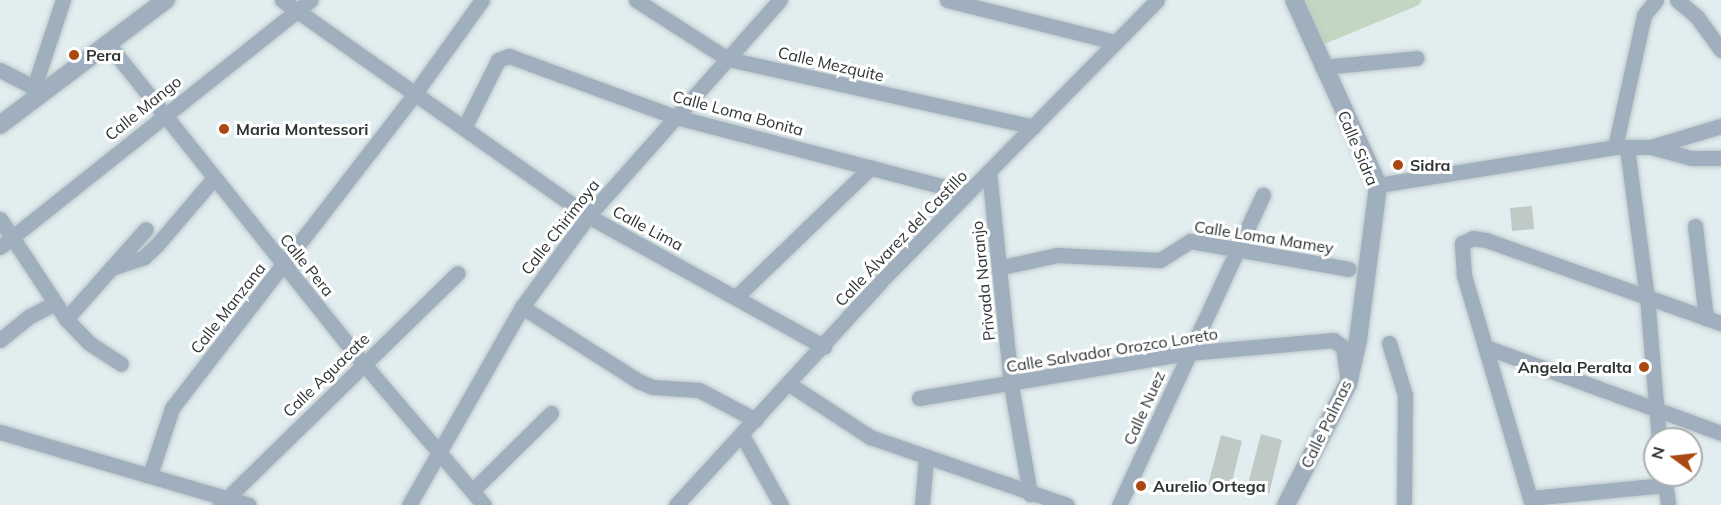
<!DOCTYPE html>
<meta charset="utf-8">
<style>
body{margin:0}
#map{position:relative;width:1721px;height:505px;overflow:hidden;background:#e1edef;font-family:Mulish,sans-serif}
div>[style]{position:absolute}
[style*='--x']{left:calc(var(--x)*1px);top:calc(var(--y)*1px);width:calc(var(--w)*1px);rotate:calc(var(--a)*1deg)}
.green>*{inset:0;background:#c1d7c1}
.building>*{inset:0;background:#bfcac7}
.roads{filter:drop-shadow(0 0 2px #bdc8ca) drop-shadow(0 0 2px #bdc8ca)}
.minor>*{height:15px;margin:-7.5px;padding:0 7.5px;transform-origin:7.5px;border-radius:7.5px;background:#a0afbe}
.tertiary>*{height:18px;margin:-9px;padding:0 9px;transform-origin:9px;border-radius:9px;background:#a0afbe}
.dots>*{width:16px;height:16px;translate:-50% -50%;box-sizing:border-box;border:3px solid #fff;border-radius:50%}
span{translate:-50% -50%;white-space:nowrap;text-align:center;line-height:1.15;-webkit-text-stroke:6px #fff;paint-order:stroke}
.poi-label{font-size:16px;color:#2f3435;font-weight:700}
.left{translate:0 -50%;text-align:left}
.right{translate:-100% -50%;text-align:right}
.street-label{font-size:16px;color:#2f3435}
.north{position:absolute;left:1643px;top:427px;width:60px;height:60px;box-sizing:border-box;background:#fff;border:2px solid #acaeae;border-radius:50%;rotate:285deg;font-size:16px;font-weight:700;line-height:24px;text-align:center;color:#2f3435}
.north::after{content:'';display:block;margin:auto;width:21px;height:27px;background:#ab4811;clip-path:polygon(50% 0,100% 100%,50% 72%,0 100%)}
</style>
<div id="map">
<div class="green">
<i style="clip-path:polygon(1302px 0,1422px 0,1419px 5px,1322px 45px)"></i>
</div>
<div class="building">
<i style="clip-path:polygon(1532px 206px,1534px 229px,1512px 231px,1510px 208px)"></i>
<i style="clip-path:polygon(1261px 434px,1282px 440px,1269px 494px,1247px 488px)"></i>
<i style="clip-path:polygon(1221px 435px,1242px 441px,1229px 494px,1207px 489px)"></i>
</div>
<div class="roads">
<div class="minor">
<i style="--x:282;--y:0;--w:375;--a:35.2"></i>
<i style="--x:588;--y:216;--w:270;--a:29"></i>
<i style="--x:636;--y:0;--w:109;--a:32.7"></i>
<i style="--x:728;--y:59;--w:313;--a:12.5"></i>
<i style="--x:947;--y:0;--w:173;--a:14"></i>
<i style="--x:1677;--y:0;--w:26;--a:40"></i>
<i style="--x:1697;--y:17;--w:41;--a:54"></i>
<i style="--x:108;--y:44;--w:408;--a:51.4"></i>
<i style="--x:363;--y:363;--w:187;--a:49.6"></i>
<i style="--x:1322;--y:67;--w:95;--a:-5.4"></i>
<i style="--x:0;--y:70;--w:38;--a:27"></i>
<i style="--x:39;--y:95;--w:9;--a:-122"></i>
<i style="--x:34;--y:87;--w:92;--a:-71.6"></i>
<i style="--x:464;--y:128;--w:76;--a:-63.4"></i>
<i style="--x:498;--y:60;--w:12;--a:-20"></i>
<i style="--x:509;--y:56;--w:178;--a:20.1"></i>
<i style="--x:676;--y:117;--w:301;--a:14.6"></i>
<i style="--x:1615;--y:147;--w:135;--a:-77.6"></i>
<i style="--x:1644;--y:15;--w:19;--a:-51"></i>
<i style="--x:1651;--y:147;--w:41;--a:15.4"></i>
<i style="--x:1691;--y:158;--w:30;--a:0"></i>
<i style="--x:1627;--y:148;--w:150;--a:82.4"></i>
<i style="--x:1647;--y:297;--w:143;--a:85.2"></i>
<i style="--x:989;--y:171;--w:215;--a:84.1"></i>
<i style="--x:1011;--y:385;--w:111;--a:80.1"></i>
<i style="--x:1378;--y:185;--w:240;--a:-9.1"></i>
<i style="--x:1615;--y:147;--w:36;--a:0"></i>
<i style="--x:1651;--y:147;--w:73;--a:-16.7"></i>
<i style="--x:0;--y:219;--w:120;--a:56.6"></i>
<i style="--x:66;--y:319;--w:33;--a:46"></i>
<i style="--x:89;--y:343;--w:38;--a:33"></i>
<i style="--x:1695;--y:226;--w:93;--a:83.2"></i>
<i style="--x:0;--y:247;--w:397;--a:-38.5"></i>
<i style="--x:1002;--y:267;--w:56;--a:-12.3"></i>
<i style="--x:1057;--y:255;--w:103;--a:2.8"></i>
<i style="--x:1160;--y:260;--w:36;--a:-32"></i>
<i style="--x:1190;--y:241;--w:161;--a:10"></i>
<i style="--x:111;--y:268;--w:35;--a:-18"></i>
<i style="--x:144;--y:257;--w:16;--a:-43"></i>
<i style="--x:156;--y:246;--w:89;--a:-49.5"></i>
<i style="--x:736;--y:297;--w:187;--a:-43.9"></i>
<i style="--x:522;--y:307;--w:138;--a:32.5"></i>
<i style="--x:638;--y:381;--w:16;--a:22"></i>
<i style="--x:653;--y:387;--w:46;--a:3.7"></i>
<i style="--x:699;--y:390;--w:64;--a:27.8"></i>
<i style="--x:66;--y:319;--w:120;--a:-48.4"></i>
<i style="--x:0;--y:340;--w:38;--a:-39"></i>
<i style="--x:30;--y:316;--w:28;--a:-27"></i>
<i style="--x:1389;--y:343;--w:54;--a:72.9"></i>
<i style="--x:1405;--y:395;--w:110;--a:90.5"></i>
<i style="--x:1486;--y:347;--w:250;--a:20.1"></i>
<i style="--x:789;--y:384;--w:97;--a:33.2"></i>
<i style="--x:870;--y:437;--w:208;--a:19"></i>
<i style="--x:919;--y:398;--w:273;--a:-9.5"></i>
<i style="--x:1188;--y:353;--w:146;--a:-5.1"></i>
<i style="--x:1333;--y:340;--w:12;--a:35"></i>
<i style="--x:1343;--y:347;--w:30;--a:82"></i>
<i style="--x:0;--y:432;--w:259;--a:16.3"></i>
<i style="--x:742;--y:435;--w:80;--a:60.9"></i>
<i style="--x:150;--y:475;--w:71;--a:-71.8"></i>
<i style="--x:172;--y:408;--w:394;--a:-52.3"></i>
<i style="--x:413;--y:96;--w:118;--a:-54.3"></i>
<i style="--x:1664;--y:475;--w:30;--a:82"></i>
<i style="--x:472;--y:491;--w:111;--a:-44.6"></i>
<i style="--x:1530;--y:498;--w:136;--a:-5.5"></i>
<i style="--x:220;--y:505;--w:332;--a:-44.3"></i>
<i style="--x:409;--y:505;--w:228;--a:-60.3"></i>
<i style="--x:522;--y:307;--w:112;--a:-54"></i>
<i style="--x:588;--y:216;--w:289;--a:-48.4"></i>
<i style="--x:676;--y:505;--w:302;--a:-47.5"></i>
<i style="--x:880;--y:282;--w:395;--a:-45.5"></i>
<i style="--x:922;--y:505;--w:48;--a:-85.2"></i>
<i style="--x:1119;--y:505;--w:342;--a:-65.1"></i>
<i style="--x:1532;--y:505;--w:240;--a:-106.5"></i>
<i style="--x:1464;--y:275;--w:32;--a:-94"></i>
<i style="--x:1462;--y:243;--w:12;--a:-24"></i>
<i style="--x:1473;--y:238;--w:13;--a:9"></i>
<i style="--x:1486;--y:240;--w:249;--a:19.5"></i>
</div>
<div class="tertiary">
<i style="--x:0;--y:125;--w:208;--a:-37"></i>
<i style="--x:1286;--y:505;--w:136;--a:-62.9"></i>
<i style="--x:1348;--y:384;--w:45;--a:-77.2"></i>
<i style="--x:1358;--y:340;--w:156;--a:-82.6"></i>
<i style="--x:1378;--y:185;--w:203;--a:-114.4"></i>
</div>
</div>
<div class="dots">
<i style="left:74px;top:55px;background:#ab4811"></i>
<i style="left:224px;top:129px;background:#ab4811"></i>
<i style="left:1398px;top:165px;background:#ab4811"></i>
<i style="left:1644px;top:367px;background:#ab4811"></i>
<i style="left:1141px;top:486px;background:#ab4811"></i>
</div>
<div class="poi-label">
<span class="left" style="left:86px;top:55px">Pera</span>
<span class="left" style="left:236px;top:129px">Maria Montessori</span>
<span class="left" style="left:1410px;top:165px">Sidra</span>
<span class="right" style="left:1632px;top:367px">Angela Peralta</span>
<span class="left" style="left:1153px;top:486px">Aurelio Ortega</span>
</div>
<div class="street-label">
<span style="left:831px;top:64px;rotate:13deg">Calle Mezquite</span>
<span style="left:143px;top:108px;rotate:-39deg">Calle Mango</span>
<span style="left:738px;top:113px;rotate:15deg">Calle Loma Bonita</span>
<span style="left:1358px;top:148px;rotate:67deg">Calle Sidra</span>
<span style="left:560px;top:227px;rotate:-52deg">Calle Chirimoya</span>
<span style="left:648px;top:228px;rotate:28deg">Calle Lima</span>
<span style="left:1264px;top:237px;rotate:9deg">Calle Loma Mamey</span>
<span style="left:901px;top:238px;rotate:-46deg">Calle Álvarez del Castillo</span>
<span style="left:307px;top:265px;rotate:51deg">Calle Pera</span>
<span style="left:983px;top:281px;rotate:-96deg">Privada Naranjo</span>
<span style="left:228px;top:308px;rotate:-52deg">Calle Manzana</span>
<span style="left:1112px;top:350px;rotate:-9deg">Calle Salvador Orozco Loreto</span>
<span style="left:326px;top:375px;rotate:-44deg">Calle Aguacate</span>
<span style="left:1144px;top:408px;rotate:-66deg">Calle Nuez</span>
<span style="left:1326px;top:424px;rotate:-64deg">Calle Palmas</span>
</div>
<div class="north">N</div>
</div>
